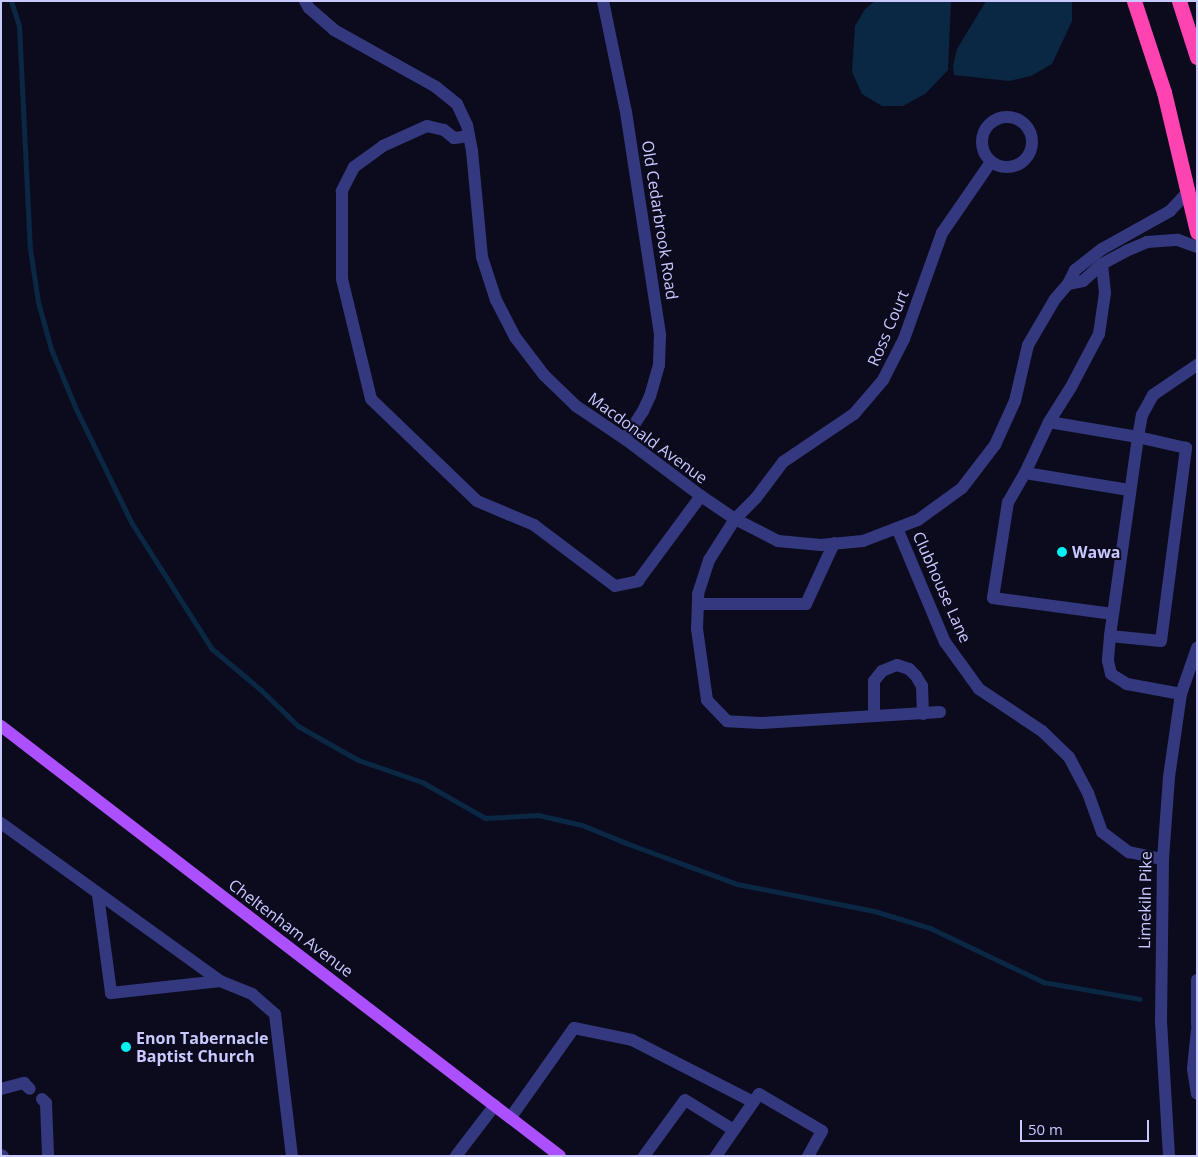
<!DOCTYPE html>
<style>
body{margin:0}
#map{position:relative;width:1198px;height:1157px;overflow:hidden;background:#0c0b1e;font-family:"Open Sans",sans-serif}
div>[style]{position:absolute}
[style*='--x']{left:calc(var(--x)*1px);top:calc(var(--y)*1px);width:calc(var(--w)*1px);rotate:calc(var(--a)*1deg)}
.water>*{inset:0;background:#0a2743}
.stream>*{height:5px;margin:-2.5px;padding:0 2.5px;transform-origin:2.5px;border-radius:2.5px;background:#0a2743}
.minor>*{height:12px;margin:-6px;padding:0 6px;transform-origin:6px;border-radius:6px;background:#34397f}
.minor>.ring{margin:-6px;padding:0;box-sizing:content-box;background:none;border:12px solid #34397f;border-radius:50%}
.major>*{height:12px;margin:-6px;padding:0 6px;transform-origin:6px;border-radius:6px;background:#ab4fff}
.highway>*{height:15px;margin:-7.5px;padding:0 7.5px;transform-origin:7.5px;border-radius:7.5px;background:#ff43b1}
.dots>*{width:14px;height:14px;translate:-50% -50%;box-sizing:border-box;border:2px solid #0c0b1e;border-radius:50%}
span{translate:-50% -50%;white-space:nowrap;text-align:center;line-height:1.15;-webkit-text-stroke:4px #0c0b1e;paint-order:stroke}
.street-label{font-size:16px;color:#c9c8ff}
.poi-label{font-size:16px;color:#c9c8ff;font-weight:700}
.left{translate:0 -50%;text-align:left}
.frame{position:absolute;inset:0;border:2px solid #c9c8ff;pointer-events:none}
.scale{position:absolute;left:1020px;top:1120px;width:129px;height:22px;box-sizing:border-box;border:2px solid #c9c8ff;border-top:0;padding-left:6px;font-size:15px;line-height:18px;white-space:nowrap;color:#c9c8ff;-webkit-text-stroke:4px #0c0b1e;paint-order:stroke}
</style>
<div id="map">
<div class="water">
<i style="clip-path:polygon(875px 1px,951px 1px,948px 70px,925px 94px,903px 106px,882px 106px,862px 94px,852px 72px,855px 26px,865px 9px)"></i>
<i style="clip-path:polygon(986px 1px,1072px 1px,1072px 21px,1052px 64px,1031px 76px,1009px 81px,954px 75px,953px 66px,957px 49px)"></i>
</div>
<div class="stream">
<i style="--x:11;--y:1;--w:26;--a:72"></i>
<i style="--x:19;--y:26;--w:223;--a:87.2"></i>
<i style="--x:30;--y:249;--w:54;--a:81.4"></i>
<i style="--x:38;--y:302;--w:49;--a:74.5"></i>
<i style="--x:51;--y:349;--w:65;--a:67.4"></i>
<i style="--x:76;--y:409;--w:126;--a:64"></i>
<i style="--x:131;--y:522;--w:151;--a:57.5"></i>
<i style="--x:212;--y:649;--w:64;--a:39.9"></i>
<i style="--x:261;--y:690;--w:52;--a:44.2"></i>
<i style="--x:298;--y:726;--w:69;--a:29.5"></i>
<i style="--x:358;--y:760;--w:68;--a:19"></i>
<i style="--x:422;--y:782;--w:73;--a:29.7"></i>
<i style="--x:485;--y:818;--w:53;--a:-3.2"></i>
<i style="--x:538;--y:815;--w:45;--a:12.8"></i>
<i style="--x:582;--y:825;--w:48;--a:22.2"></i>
<i style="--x:626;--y:843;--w:118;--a:20.3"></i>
<i style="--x:737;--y:884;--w:140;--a:11.1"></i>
<i style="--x:874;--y:911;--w:59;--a:16.9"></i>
<i style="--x:930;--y:928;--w:125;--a:25.5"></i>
<i style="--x:1043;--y:982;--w:98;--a:9.9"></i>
</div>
<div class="minor">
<i style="--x:305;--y:1;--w:8;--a:60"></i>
<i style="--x:309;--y:8;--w:33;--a:41"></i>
<i style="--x:334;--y:30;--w:117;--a:29.2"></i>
<i style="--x:436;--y:87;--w:27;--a:39"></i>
<i style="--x:457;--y:104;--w:23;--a:65"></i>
<i style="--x:467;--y:125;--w:26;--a:79"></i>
<i style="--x:472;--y:151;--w:106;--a:84.6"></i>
<i style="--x:482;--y:257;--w:45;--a:72"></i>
<i style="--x:496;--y:300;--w:42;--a:62.8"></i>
<i style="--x:515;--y:337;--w:48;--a:52.7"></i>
<i style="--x:544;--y:375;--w:45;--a:44.1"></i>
<i style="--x:576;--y:406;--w:59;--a:34"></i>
<i style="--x:625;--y:439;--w:95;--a:36.9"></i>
<i style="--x:701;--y:496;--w:41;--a:34.1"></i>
<i style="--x:735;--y:519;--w:48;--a:27.1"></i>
<i style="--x:778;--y:541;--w:43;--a:5.3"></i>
<i style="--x:821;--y:545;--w:42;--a:-5.4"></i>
<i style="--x:863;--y:541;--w:59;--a:-20.9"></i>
<i style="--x:918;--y:520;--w:54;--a:-36"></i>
<i style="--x:962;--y:488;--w:54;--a:-52.5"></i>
<i style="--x:995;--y:445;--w:48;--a:-65.6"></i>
<i style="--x:1015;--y:401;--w:57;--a:-76.9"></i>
<i style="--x:1028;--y:345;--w:53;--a:-59.6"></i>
<i style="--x:1055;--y:299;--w:20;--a:-49"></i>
<i style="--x:1068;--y:284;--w:16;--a:-63"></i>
<i style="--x:1075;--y:270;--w:34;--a:-38"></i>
<i style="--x:1102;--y:249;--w:78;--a:-29.2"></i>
<i style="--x:1170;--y:211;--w:26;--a:-47"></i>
<i style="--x:603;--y:1;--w:113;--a:78.3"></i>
<i style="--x:626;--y:112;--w:226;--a:81.3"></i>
<i style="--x:660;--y:335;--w:30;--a:92"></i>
<i style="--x:659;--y:365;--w:32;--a:106"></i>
<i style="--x:650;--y:396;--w:17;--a:115"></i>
<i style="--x:643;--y:411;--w:33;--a:123"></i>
<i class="ring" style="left:982px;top:117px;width:38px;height:38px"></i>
<i style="--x:469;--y:136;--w:15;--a:172"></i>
<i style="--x:454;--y:138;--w:13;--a:-141"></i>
<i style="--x:444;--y:130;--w:17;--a:-167"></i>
<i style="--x:427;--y:126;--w:48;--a:155.6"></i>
<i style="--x:383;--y:146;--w:36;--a:144"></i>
<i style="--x:354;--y:167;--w:27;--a:117"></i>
<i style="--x:342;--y:191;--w:88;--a:90"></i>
<i style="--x:342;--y:279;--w:123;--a:76.4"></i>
<i style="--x:371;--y:399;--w:147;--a:43.9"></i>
<i style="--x:477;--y:501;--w:62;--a:22.8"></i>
<i style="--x:534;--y:525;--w:101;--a:37"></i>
<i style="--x:615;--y:586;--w:24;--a:-12"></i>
<i style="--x:638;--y:581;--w:106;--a:-53.5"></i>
<i style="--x:1068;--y:284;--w:15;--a:-11"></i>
<i style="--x:1083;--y:281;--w:25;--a:-42"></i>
<i style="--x:1102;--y:264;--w:27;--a:-28"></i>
<i style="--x:1126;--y:251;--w:23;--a:-23"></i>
<i style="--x:1147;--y:242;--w:31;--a:-4"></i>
<i style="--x:1178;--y:240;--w:20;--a:20"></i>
<i style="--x:1049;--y:422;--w:41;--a:-57.8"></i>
<i style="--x:1071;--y:387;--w:60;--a:-62.2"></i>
<i style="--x:1099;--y:334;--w:41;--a:-81.7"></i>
<i style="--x:1105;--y:293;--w:29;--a:-96"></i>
<i style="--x:1025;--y:473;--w:34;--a:120"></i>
<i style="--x:1008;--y:502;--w:97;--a:98.9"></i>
<i style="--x:993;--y:598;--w:121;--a:7.6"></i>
<i style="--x:1129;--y:490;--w:105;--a:-170.7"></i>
<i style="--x:1025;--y:473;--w:56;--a:-64.8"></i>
<i style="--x:1049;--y:422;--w:90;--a:9.6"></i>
<i style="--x:1138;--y:437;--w:22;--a:-80"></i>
<i style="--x:1142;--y:415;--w:23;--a:-61"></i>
<i style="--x:1153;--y:395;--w:53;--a:-34.3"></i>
<i style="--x:897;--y:528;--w:124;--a:67.2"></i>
<i style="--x:945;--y:642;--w:58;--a:54.1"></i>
<i style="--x:979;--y:689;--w:76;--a:33.7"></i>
<i style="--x:1042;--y:731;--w:37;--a:44"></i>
<i style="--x:1069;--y:757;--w:41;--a:62.2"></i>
<i style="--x:1088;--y:793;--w:41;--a:70.3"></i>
<i style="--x:1102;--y:832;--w:34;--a:37"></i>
<i style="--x:1129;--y:852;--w:35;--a:12"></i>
<i style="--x:698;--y:604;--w:108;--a:0"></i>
<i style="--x:806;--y:604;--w:67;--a:-65.3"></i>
<i style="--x:1110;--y:636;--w:51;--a:5.6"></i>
<i style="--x:1161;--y:641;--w:195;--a:-82.6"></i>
<i style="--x:1186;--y:448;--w:49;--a:-167.1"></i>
<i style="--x:1138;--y:437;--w:179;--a:98"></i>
<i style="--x:1113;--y:614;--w:22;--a:98"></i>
<i style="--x:1110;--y:636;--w:25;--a:95"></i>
<i style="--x:1108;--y:661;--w:13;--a:77"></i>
<i style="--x:1111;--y:674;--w:19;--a:32"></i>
<i style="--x:1127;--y:684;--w:55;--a:10.5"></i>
<i style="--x:940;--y:712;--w:179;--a:176.5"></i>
<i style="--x:761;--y:723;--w:34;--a:-177"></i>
<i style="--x:727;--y:721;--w:29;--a:-134"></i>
<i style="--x:707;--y:700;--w:72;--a:-98"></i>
<i style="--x:697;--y:629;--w:35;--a:-88"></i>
<i style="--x:698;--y:594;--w:36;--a:-72"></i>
<i style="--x:709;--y:560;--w:49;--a:-57.6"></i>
<i style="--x:735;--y:519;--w:30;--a:-45"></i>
<i style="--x:756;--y:498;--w:45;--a:-53.1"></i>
<i style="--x:783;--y:462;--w:86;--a:-34.1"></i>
<i style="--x:854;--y:414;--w:45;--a:-49.5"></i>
<i style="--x:883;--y:380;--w:46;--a:-62.9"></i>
<i style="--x:904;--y:339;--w:113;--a:-70.3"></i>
<i style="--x:942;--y:233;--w:86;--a:-55.4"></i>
<i style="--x:874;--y:716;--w:35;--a:-90"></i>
<i style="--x:874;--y:681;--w:13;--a:-51"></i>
<i style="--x:882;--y:671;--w:16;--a:-22"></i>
<i style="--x:897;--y:665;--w:13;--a:18"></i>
<i style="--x:909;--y:669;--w:10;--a:45"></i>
<i style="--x:916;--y:676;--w:12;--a:59"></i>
<i style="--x:922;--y:686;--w:28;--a:88"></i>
<i style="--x:1;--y:823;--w:270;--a:35.8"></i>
<i style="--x:220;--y:981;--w:35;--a:22"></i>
<i style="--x:252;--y:994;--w:30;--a:41"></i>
<i style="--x:275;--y:1014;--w:143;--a:83.2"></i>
<i style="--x:98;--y:895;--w:99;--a:82.4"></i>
<i style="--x:111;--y:993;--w:110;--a:-6.3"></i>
<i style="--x:1197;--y:980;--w:45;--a:90"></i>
<i style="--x:1197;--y:1030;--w:39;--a:96"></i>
<i style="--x:1193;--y:1069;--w:25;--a:81"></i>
<i style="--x:1;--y:1089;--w:24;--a:-15"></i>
<i style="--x:24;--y:1083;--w:8;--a:45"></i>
<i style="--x:42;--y:1099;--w:6;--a:45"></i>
<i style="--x:46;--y:1103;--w:53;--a:87.8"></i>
<i style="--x:511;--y:1117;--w:109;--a:-54.7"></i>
<i style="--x:574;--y:1028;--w:59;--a:11.7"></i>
<i style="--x:632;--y:1040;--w:136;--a:27.1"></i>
<i style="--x:1;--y:1155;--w:2;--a:27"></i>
<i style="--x:456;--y:1156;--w:64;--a:-52.6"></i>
<i style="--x:644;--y:1156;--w:69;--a:-53.8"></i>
<i style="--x:685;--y:1100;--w:57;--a:31.5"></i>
<i style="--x:716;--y:1156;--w:75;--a:-55.3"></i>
<i style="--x:759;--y:1094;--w:73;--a:30.4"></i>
<i style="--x:822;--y:1131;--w:29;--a:119"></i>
<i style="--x:1169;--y:1156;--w:133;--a:-93.4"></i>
<i style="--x:1161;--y:1023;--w:164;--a:-89.3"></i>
<i style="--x:1163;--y:859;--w:82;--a:-85.8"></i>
<i style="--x:1169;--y:777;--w:84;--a:-81.8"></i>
<i style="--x:1181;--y:694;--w:49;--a:-70.8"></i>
</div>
<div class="major">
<i style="--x:1;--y:726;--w:705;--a:37.57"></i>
</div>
<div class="highway">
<i style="--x:1134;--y:1;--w:96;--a:71.8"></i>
<i style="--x:1164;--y:92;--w:144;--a:76.7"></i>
<i style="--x:1179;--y:1;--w:59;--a:72.2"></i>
</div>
<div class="dots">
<i style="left:1062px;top:552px;background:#00f3f2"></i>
<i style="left:126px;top:1047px;background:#00f3f2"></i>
</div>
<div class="street-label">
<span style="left:660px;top:220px;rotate:81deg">Old Cedarbrook Road</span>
<span style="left:888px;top:328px;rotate:-67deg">Ross Court</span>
<span style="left:648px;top:438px;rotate:36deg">Macdonald Avenue</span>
<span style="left:942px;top:587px;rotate:66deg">Clubhouse Lane</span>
<span style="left:1145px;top:900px;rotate:-89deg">Limekiln Pike</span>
<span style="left:291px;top:928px;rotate:37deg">Cheltenham Avenue</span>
</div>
<div class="poi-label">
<span class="left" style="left:1072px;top:552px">Wawa</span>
<span class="left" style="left:136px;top:1047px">Enon Tabernacle<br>Baptist Church</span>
</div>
<div class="frame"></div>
<div class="scale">50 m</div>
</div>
